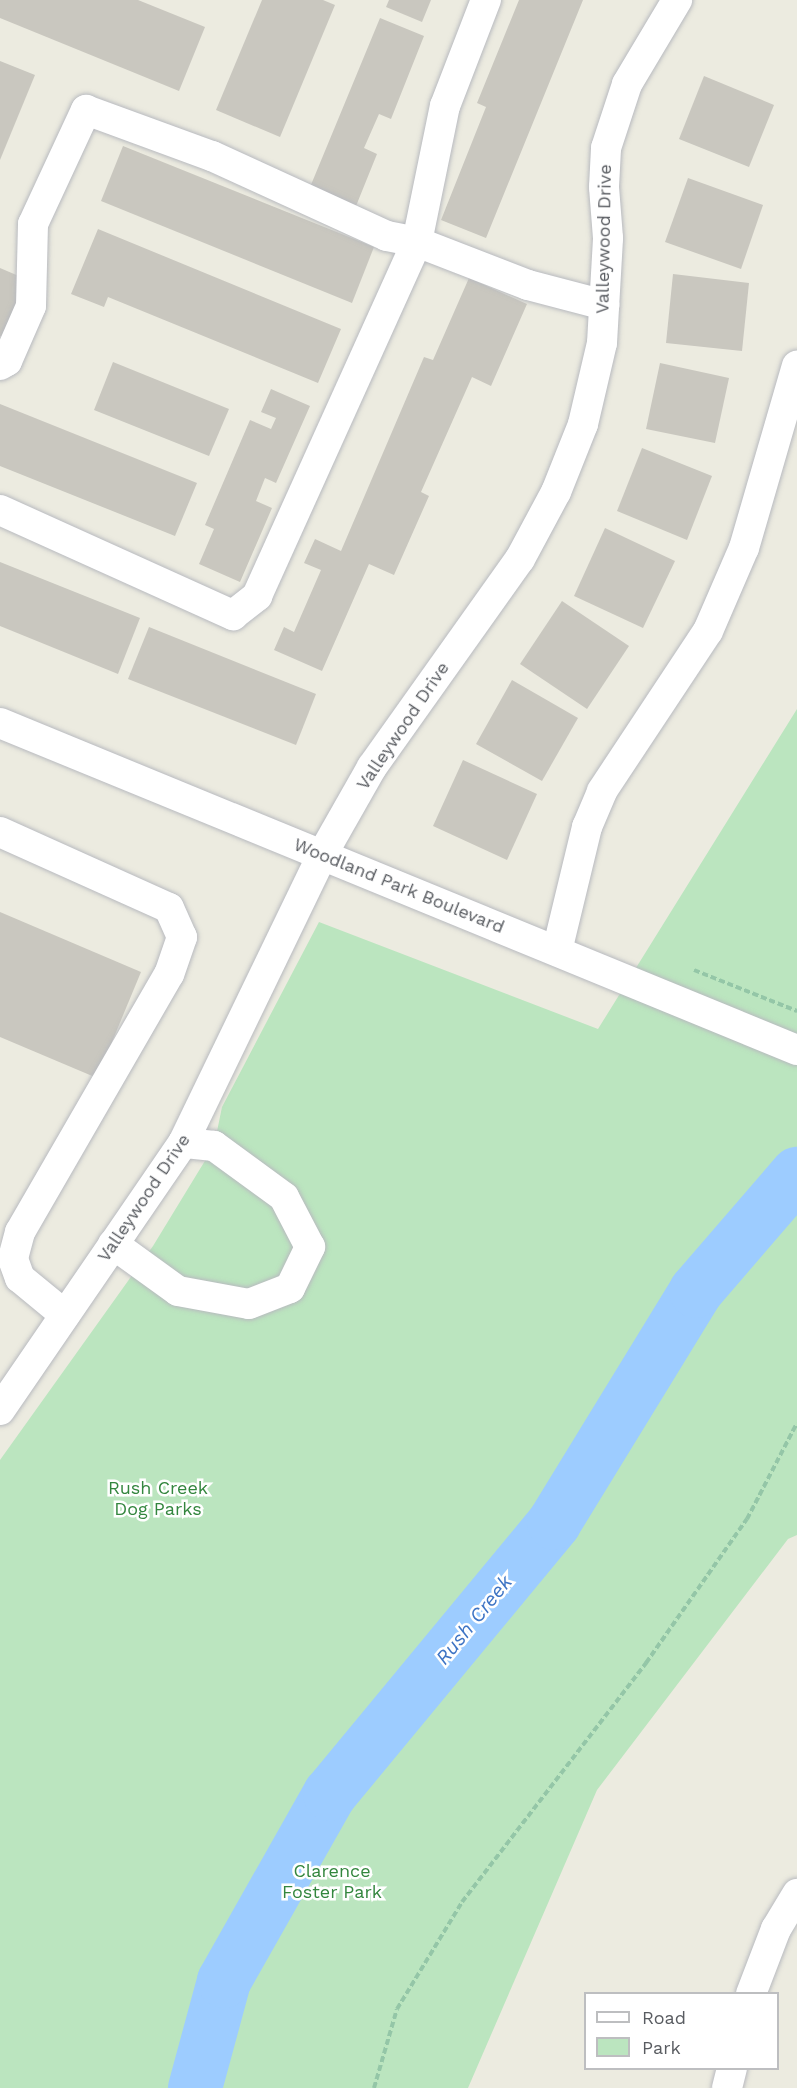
<!DOCTYPE html>
<style>
body{margin:0}
#map{position:relative;width:797px;height:2088px;overflow:hidden;background:#ecebe0;font-family:"Work Sans",sans-serif}
div>[style]{position:absolute}
[style*='--x']{left:calc(var(--x)*1px);top:calc(var(--y)*1px);width:calc(var(--w)*1px);rotate:calc(var(--a)*1deg)}
.green>*{inset:0;background:#bbe5bf}
.river>*{height:54px;margin:-27px;padding:0 27px;transform-origin:27px;border-radius:27px;background:#9dccff}
.building>*{inset:0;background:#c9c7bf}
.path>*{height:4px;margin-top:-2px;transform-origin:0;background:repeating-linear-gradient(90deg,#94c6a7 0 6px,transparent 0 9px)}
.roads{filter:drop-shadow(0 0 2px #b8babf) drop-shadow(0 0 2px #b8babf)}
.minor>*{height:30px;margin:-15px;padding:0 15px;transform-origin:15px;border-radius:15px;background:#fff}
span{translate:-50% -50%;white-space:nowrap;text-align:center;line-height:1.15;-webkit-text-stroke:5px #fff;paint-order:stroke}
.street-label{font-size:18px;color:#595c61}
.park-label{font-size:18px;color:#33863e}
.water-label{font-size:20px;color:#3e74c4;font-style:italic}
.legend{position:absolute;left:584px;top:1992px;width:195px;height:78px;box-sizing:border-box;background:#fff;border:2px solid #bdbec0;margin:0;padding:8px 10px;list-style:none;font-size:18px;color:#595c61}
.legend li{display:flex;align-items:center;gap:12px;height:30px}
.legend b{width:30px;border:2px solid #bdbec0}
</style>
<div id="map">
<div class="green">
<i style="clip-path:polygon(797px 709px,797px 1535px,788px 1539px,597px 1790px,468px 2088px,0 2088px,0 1460px,153px 1246px,214px 1146px,222px 1107px,319px 922px,598px 1029px)"></i>
</div>
<div class="river">
<i style="--x:195;--y:2088;--w:111;--a:-74.8"></i>
<i style="--x:224;--y:1981;--w:215;--a:-60.5"></i>
<i style="--x:330;--y:1794;--w:352;--a:-50.4"></i>
<i style="--x:554;--y:1523;--w:272;--a:-58.5"></i>
<i style="--x:696;--y:1291;--w:155;--a:-49.2"></i>
</div>
<div class="building">
<i style="clip-path:polygon(0 0,138px 0,205px 27px,179px 91px,0 18px)"></i>
<i style="clip-path:polygon(262px 0,323px 0,335px 5px,280px 137px,216px 110px)"></i>
<i style="clip-path:polygon(389px 0,431px 0,422px 22px,386px 7px)"></i>
<i style="clip-path:polygon(519px 0,583px 0,486px 238px,441px 220px,486px 107px,477px 103px)"></i>
<i style="clip-path:polygon(380px 18px,424px 36px,391px 119px,379px 114px,364px 148px,377px 154px,354px 211px,308px 192px)"></i>
<i style="clip-path:polygon(0 61px,35px 75px,0 160px)"></i>
<i style="clip-path:polygon(704px 76px,774px 105px,749px 167px,679px 139px)"></i>
<i style="clip-path:polygon(123px 146px,374px 247px,352px 303px,101px 201px)"></i>
<i style="clip-path:polygon(688px 178px,763px 205px,741px 269px,665px 242px)"></i>
<i style="clip-path:polygon(98px 229px,341px 329px,318px 383px,108px 297px,104px 307px,71px 294px)"></i>
<i style="clip-path:polygon(0 268px,28px 280px,3px 337px,0 336px)"></i>
<i style="clip-path:polygon(673px 274px,749px 283px,742px 351px,666px 343px)"></i>
<i style="clip-path:polygon(469px 278px,527px 304px,491px 386px,472px 377px,421px 492px,429px 496px,394px 575px,369px 564px,322px 671px,274px 650px,284px 627px,294px 632px,321px 570px,304px 563px,315px 539px,341px 551px,424px 357px,433px 360px)"></i>
<i style="clip-path:polygon(113px 362px,229px 409px,209px 456px,94px 410px)"></i>
<i style="clip-path:polygon(660px 363px,729px 378px,715px 443px,646px 429px)"></i>
<i style="clip-path:polygon(271px 389px,310px 406px,276px 483px,265px 478px,256px 501px,272px 508px,240px 582px,199px 564px,214px 529px,205px 525px,250px 420px,271px 429px,276px 418px,261px 412px)"></i>
<i style="clip-path:polygon(0 404px,197px 483px,175px 536px,0 466px)"></i>
<i style="clip-path:polygon(642px 448px,712px 476px,687px 540px,617px 511px)"></i>
<i style="clip-path:polygon(605px 528px,675px 561px,643px 628px,574px 596px)"></i>
<i style="clip-path:polygon(0 562px,140px 618px,118px 674px,0 626px)"></i>
<i style="clip-path:polygon(562px 601px,629px 646px,587px 709px,520px 664px)"></i>
<i style="clip-path:polygon(149px 627px,316px 694px,296px 745px,128px 679px)"></i>
<i style="clip-path:polygon(512px 680px,578px 718px,542px 781px,476px 744px)"></i>
<i style="clip-path:polygon(463px 760px,537px 794px,507px 860px,433px 826px)"></i>
<i style="clip-path:polygon(0 912px,141px 972px,97px 1078px,0 1037px)"></i>
</div>
<div class="path">
<i style="--x:694;--y:970;--w:111;--a:21.7"></i>
<i style="--x:374;--y:2088;--w:82;--a:-73.8"></i>
<i style="--x:397;--y:2009;--w:125;--a:-58.7"></i>
<i style="--x:462;--y:1902;--w:302;--a:-52.4"></i>
<i style="--x:646;--y:1663;--w:176;--a:-55"></i>
<i style="--x:747;--y:1519;--w:108;--a:-62.5"></i>
</div>
<div class="roads">
<div class="minor">
<i style="--x:0;--y:365;--w:8;--a:-30"></i>
<i style="--x:7;--y:361;--w:60;--a:-66.4"></i>
<i style="--x:31;--y:306;--w:82;--a:-88.6"></i>
<i style="--x:33;--y:224;--w:126;--a:-65.1"></i>
<i style="--x:86;--y:110;--w:134;--a:20.1"></i>
<i style="--x:212;--y:156;--w:192;--a:24.6"></i>
<i style="--x:387;--y:236;--w:31;--a:11"></i>
<i style="--x:417;--y:242;--w:119;--a:21.2"></i>
<i style="--x:528;--y:285;--w:79;--a:14.7"></i>
<i style="--x:0;--y:510;--w:256;--a:24.3"></i>
<i style="--x:233;--y:615;--w:31;--a:-38"></i>
<i style="--x:257;--y:596;--w:388;--a:-65.7"></i>
<i style="--x:417;--y:242;--w:139;--a:-78.4"></i>
<i style="--x:445;--y:106;--w:114;--a:-68.9"></i>
<i style="--x:0;--y:723;--w:861;--a:22.31"></i>
<i style="--x:0;--y:832;--w:185;--a:24.2"></i>
<i style="--x:169;--y:908;--w:32;--a:66"></i>
<i style="--x:182;--y:937;--w:39;--a:109"></i>
<i style="--x:169;--y:974;--w:298;--a:120"></i>
<i style="--x:20;--y:1232;--w:28;--a:105"></i>
<i style="--x:13;--y:1259;--w:20;--a:70"></i>
<i style="--x:20;--y:1278;--w:58;--a:39.4"></i>
<i style="--x:557;--y:951;--w:128;--a:-76.4"></i>
<i style="--x:587;--y:827;--w:39;--a:-67"></i>
<i style="--x:602;--y:791;--w:192;--a:-56.5"></i>
<i style="--x:708;--y:631;--w:90;--a:-66.6"></i>
<i style="--x:744;--y:548;--w:190;--a:-73.8"></i>
<i style="--x:113;--y:1244;--w:80;--a:35.9"></i>
<i style="--x:178;--y:1291;--w:72;--a:10.4"></i>
<i style="--x:249;--y:1304;--w:44;--a:-21.3"></i>
<i style="--x:290;--y:1288;--w:46;--a:-64"></i>
<i style="--x:310;--y:1247;--w:56;--a:-117.5"></i>
<i style="--x:284;--y:1197;--w:87;--a:-143.9"></i>
<i style="--x:214;--y:1146;--w:31;--a:-174"></i>
<i style="--x:0;--y:1410;--w:324;--a:-55.6"></i>
<i style="--x:183;--y:1143;--w:320;--a:-64.2"></i>
<i style="--x:322;--y:855;--w:101;--a:-60.4"></i>
<i style="--x:372;--y:767;--w:255;--a:-54.6"></i>
<i style="--x:520;--y:559;--w:76;--a:-61.8"></i>
<i style="--x:556;--y:492;--w:73;--a:-68.3"></i>
<i style="--x:583;--y:424;--w:83;--a:-76.8"></i>
<i style="--x:602;--y:343;--w:105;--a:-86.7"></i>
<i style="--x:608;--y:238;--w:51;--a:-94.5"></i>
<i style="--x:604;--y:187;--w:39;--a:-87"></i>
<i style="--x:606;--y:148;--w:67;--a:-71.8"></i>
<i style="--x:627;--y:84;--w:98;--a:-59.2"></i>
<i style="--x:751;--y:1994;--w:70;--a:-69"></i>
<i style="--x:776;--y:1929;--w:41;--a:-59"></i>
<i style="--x:727;--y:2088;--w:21;--a:-76"></i>
</div>
</div>
<div class="street-label">
<span style="left:604px;top:239px;rotate:-89deg">Valleywood Drive</span>
<span style="left:403px;top:726px;rotate:-56deg">Valleywood Drive</span>
<span style="left:399px;top:886px;rotate:22deg">Woodland Park Boulevard</span>
<span style="left:144px;top:1198px;rotate:-56deg">Valleywood Drive</span>
</div>
<div class="park-label">
<span style="left:158px;top:1499px">Rush Creek<br>Dog Parks</span>
<span style="left:332px;top:1882px">Clarence<br>Foster Park</span>
</div>
<div class="water-label">
<span style="left:474px;top:1620px;rotate:-51deg">Rush Creek</span>
</div>
<ul class="legend">
<li><b style="height:8px;background:#fff"></b>Road</li>
<li><b style="height:16px;background:#bbe5bf"></b>Park</li>
</ul>
</div>
